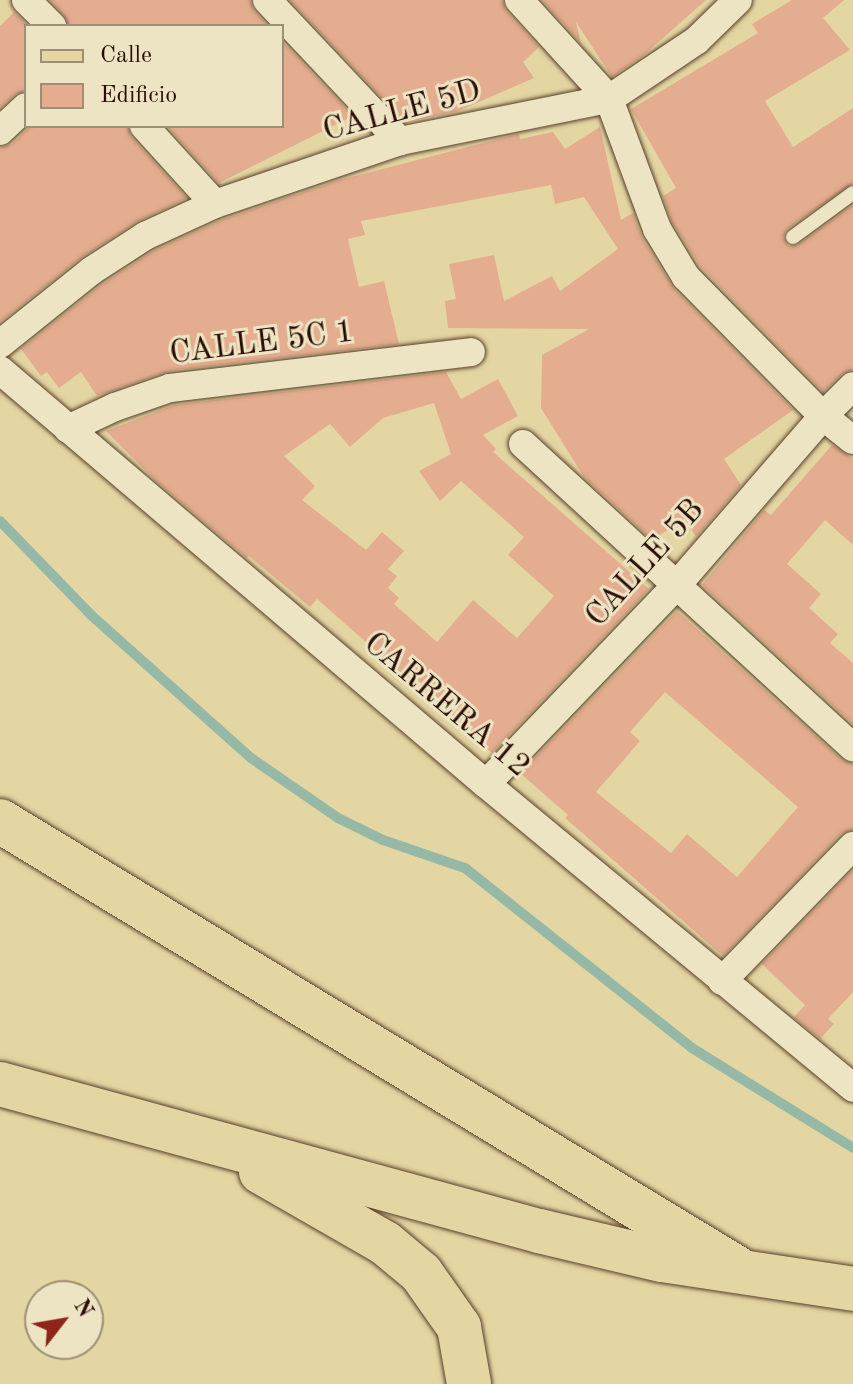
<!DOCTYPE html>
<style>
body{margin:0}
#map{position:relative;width:853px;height:1384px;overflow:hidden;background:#e4d6a2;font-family:"Old Standard TT",serif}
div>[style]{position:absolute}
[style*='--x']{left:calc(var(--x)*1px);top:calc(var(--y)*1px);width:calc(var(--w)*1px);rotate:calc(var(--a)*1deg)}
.stream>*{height:10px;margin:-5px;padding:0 5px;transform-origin:5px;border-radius:5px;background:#95b9a6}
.building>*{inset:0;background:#e4ad8f}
.roads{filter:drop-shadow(0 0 2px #583f2b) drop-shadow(0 0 2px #583f2b)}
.lane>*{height:14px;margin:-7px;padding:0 7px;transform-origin:7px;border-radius:7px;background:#ede4c3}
.street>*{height:28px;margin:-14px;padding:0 14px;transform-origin:14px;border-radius:14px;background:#ede4c3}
.primary>*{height:44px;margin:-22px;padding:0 22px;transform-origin:22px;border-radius:22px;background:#e4d6a2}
.highway>*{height:44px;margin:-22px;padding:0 22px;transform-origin:22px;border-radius:22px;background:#e4d6a2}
span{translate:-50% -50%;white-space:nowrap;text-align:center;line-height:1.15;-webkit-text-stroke:6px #ede4c3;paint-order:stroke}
.street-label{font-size:32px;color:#290d03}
.legend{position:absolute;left:24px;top:24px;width:260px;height:104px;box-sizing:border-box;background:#ede4c3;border:2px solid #9f8e76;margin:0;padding:10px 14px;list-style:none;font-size:24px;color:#290d03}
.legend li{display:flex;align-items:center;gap:16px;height:40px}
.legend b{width:40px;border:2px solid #9f8e76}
.north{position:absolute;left:24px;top:1280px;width:80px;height:80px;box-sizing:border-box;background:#ede4c3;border:2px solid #9f8e76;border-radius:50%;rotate:59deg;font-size:22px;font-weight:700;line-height:32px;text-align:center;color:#290d03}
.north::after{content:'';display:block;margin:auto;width:28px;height:36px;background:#8f2418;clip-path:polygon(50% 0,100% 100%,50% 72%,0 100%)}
</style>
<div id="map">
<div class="stream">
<i style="--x:0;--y:521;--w:131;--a:45.9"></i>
<i style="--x:91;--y:615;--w:215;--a:41.8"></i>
<i style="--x:251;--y:758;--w:106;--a:34.6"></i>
<i style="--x:338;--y:818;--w:50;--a:26.1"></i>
<i style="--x:383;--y:840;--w:87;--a:18.9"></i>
<i style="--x:465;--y:868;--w:290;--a:38.4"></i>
<i style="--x:692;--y:1048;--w:190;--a:31.8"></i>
</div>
<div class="building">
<i style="clip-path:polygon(50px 0,250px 0,254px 11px,268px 26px,69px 26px,64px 15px)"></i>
<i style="clip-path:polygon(290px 0,502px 0,506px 11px,539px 47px,523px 62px,534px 78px,456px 112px,406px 122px,392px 103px,389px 105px)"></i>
<i style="clip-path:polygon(542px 0,706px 0,645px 54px,612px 77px,576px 22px,581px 43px)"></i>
<i style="clip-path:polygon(792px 0,844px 0,823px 18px,850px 50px,765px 101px,793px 147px,853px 108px,853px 183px,787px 229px,783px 237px,788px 246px,798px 245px,853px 205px,853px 369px,842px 374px,823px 392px,700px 266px,672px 222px,663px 196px,676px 188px,631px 109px,758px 33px,752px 24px)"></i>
<i style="clip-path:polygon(14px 12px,28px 26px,26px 90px,15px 94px,0 108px,0 26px)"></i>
<i style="clip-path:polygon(282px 41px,353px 116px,219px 183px,167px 126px,282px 126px)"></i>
<i style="clip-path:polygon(30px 126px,127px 126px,131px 137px,187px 198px,136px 222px,82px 257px,0 322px,0 148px,12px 144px)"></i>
<i style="clip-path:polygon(600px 127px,621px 220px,633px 213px,642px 238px,674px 289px,793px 410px,724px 459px,741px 485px,696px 537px,685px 519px,652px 540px,584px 477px,541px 408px,542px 355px,589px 329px,448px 328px,445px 301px,456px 299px,449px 264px,494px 255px,504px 301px,552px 276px,560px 291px,618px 249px,584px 197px,555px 204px,551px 185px,361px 221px,365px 235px,348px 239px,359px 287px,384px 281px,399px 344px,168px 371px,97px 396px,81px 372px,59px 388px,47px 372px,41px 376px,21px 349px,101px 285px,153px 251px,221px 220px,336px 181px,510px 136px,519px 134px,520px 139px,553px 132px,565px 149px)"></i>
<i style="clip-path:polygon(evenodd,446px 372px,461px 399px,498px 379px,518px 416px,483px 435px,496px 449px,493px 452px,649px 589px,492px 753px,317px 599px,310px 607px,249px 556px,247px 558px,155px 480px,106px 431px,174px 405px,446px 372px,434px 403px,451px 454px,419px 471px,440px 501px,461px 481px,524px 537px,508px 555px,554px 596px,517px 638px,473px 600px,437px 642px,394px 604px,399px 598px,388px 588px,397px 576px,388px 569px,404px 551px,382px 532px,366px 550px,302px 500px,315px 486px,284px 456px,330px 424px,350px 447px,383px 418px,434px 403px)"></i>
<i style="clip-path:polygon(832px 445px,853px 459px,853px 545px,825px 520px,787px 564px,821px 594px,809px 608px,838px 634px,830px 643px,853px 663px,853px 724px,702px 585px,764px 510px,771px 515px)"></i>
<i style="clip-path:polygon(evenodd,677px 611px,842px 760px,853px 764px,853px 829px,841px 834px,723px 956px,565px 818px,568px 815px,520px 773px,677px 611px,665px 692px,798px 807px,737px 877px,687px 834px,671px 853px,596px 792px,640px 741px,630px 732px,665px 692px)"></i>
<i style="clip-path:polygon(853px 870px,853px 992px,828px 1019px,834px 1024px,820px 1039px,794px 1017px,805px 1005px,762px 964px)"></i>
</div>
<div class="roads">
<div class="lane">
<i style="--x:793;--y:237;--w:74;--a:-36.3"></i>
</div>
<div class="street">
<i style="--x:26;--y:0;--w:37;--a:45"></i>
<i style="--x:267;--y:0;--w:194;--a:46.7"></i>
<i style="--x:519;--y:0;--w:134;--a:47.7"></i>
<i style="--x:609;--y:99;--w:139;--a:69.7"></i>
<i style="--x:657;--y:229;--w:56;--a:58.9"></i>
<i style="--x:686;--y:277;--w:195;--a:45.4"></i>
<i style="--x:823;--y:416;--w:38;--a:39"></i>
<i style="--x:144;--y:126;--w:105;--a:47.7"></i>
<i style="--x:0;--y:131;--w:35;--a:-43"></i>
<i style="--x:0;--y:344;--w:117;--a:-38.7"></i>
<i style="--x:91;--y:271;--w:64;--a:-32.9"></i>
<i style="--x:145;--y:236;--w:77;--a:-24.6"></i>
<i style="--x:215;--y:204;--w:195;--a:-18.8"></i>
<i style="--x:400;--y:141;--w:213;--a:-11.4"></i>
<i style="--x:609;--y:99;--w:106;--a:-33.8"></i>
<i style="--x:697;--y:40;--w:57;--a:-44.3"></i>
<i style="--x:0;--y:370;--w:638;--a:40.43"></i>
<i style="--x:486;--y:784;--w:477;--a:39.6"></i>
<i style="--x:68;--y:429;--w:52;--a:-25.1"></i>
<i style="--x:115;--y:407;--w:58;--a:-19.1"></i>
<i style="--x:170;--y:388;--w:303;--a:-6.8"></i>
<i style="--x:523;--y:444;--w:448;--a:42.6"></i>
<i style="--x:486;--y:784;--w:274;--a:-46.2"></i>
<i style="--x:676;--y:586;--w:225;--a:-49.1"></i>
<i style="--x:823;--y:416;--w:42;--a:-45"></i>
<i style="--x:722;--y:981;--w:188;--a:-45.9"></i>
</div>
<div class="primary">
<i style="--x:0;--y:1084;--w:559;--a:15.26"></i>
<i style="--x:539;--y:1231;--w:126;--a:13.3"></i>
<i style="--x:662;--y:1260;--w:193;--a:8.6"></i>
<i style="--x:261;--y:1172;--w:143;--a:29.8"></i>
<i style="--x:385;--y:1243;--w:47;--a:39.8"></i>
<i style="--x:421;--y:1273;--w:66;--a:54.9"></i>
<i style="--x:459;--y:1327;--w:58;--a:80"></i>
</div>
<div class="highway">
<i style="--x:0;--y:821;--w:862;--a:31.24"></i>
</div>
</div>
<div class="street-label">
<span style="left:402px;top:112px;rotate:-15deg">CALLE 5D</span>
<span style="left:262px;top:344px;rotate:-7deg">CALLE 5C 1</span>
<span style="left:646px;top:564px;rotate:-48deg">CALLE 5B</span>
<span style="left:446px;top:706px;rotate:40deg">CARRERA 12</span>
</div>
<ul class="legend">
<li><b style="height:10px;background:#e4d6a2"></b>Calle</li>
<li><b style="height:22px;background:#e4ad8f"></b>Edificio</li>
</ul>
<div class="north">N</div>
</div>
